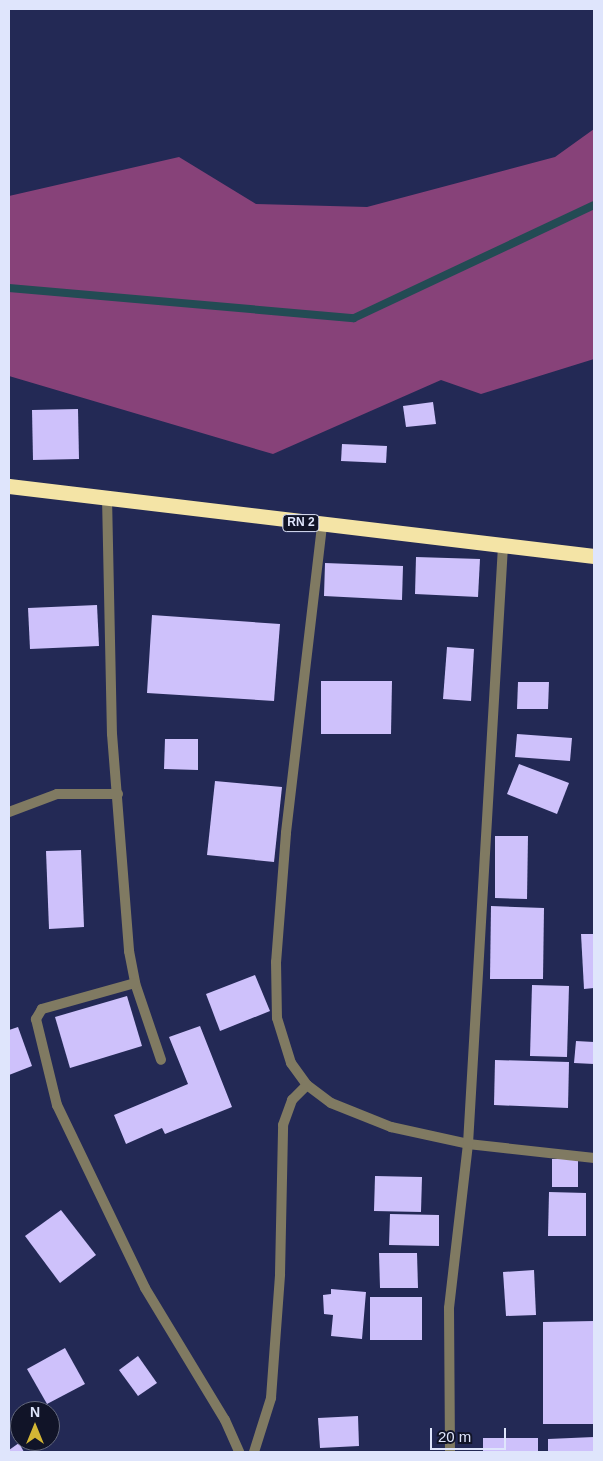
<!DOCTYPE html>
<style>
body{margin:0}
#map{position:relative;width:603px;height:1461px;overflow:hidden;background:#232955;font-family:Helvetica,sans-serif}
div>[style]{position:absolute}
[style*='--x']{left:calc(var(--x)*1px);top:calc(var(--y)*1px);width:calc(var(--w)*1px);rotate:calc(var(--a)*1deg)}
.forest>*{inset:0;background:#874279}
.stream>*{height:8px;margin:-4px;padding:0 4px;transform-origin:4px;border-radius:4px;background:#234b54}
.building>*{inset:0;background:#cec1fb}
.street>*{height:10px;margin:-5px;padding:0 5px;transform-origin:5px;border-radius:5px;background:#807a62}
.highway>*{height:15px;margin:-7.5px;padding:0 7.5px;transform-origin:7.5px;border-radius:7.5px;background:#f4e4a6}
span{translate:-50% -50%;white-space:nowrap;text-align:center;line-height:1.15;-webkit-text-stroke:5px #111428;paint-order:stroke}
.shield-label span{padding:1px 4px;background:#111428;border:1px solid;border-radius:4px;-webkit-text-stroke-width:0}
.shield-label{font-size:12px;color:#dfe5fc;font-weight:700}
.frame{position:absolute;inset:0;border:10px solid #dfe5fc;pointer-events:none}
.north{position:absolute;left:10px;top:1401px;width:50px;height:50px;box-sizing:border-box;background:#111428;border:1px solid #63687d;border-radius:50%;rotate:0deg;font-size:14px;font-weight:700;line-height:20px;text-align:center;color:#dfe5fc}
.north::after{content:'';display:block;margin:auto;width:18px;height:22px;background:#d4b635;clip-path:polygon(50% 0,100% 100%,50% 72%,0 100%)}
.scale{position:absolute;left:430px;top:1428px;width:76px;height:22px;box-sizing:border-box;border:2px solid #dfe5fc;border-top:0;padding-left:6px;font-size:15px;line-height:18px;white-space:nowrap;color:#dfe5fc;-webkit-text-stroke:4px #111428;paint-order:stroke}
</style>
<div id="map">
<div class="forest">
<i style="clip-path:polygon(594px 129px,594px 359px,481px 394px,441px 380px,273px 454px,9px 376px,9px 196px,179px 157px,256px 204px,367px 207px,555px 157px)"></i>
</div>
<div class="stream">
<i style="--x:9;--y:288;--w:346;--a:5"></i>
<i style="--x:354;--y:318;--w:265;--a:-25.2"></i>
</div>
<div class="building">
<i style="clip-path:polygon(433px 402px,436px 424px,406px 427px,403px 406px)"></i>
<i style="clip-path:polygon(78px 409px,79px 459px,33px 460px,32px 410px)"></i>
<i style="clip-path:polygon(342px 444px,387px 446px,386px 463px,341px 461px)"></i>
<i style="clip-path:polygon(416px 557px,480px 559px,478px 597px,415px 594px)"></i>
<i style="clip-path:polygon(325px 563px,403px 566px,402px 600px,324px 596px)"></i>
<i style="clip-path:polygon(97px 605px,99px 646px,30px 649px,28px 608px)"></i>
<i style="clip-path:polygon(152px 615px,280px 624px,274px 701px,147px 693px)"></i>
<i style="clip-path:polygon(447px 647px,474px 649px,471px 701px,443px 699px)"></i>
<i style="clip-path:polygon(321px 681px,392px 681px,391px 734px,321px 734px)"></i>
<i style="clip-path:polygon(518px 682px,549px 682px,548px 709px,517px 709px)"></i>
<i style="clip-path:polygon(517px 734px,572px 738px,570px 761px,515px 757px)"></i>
<i style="clip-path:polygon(165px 739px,198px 739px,198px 770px,164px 769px)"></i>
<i style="clip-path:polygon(519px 764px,569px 783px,557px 814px,507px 794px)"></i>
<i style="clip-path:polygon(215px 781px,282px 787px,274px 862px,207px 855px)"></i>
<i style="clip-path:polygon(495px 836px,528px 836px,527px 899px,495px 898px)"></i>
<i style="clip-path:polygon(81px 850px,84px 927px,49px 929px,46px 851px)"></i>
<i style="clip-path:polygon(491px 906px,544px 908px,543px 979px,490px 979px)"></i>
<i style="clip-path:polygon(581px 934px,594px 934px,594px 988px,584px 989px)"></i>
<i style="clip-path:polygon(255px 975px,270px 1011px,220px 1031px,206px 994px)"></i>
<i style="clip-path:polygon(532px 985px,569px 986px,567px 1057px,530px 1056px)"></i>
<i style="clip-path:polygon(127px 996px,142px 1046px,70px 1068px,55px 1017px)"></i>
<i style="clip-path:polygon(200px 1026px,232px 1107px,165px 1134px,162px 1128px,126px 1144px,114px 1115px,188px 1084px,169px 1037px)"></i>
<i style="clip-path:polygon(18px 1027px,32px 1066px,9px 1075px,9px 1030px)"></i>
<i style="clip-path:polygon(576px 1041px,594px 1042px,594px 1064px,574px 1063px)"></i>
<i style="clip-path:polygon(495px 1060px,569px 1062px,568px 1108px,494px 1105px)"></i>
<i style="clip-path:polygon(552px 1159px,578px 1159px,578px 1187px,552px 1187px)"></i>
<i style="clip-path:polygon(375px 1176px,422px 1177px,421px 1212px,374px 1211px)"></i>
<i style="clip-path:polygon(549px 1192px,586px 1193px,586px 1236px,548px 1236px)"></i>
<i style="clip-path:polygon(61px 1210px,96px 1255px,60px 1283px,25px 1236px)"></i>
<i style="clip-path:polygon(390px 1214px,439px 1215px,439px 1246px,389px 1245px)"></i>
<i style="clip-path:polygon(379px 1253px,417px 1253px,418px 1288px,380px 1288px)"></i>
<i style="clip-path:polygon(534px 1270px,536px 1315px,506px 1316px,503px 1272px)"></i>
<i style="clip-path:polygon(331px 1289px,366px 1292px,362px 1339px,331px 1336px,333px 1315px,324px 1314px,323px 1295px,331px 1294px)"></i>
<i style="clip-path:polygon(370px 1297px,422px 1297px,422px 1340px,370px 1340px)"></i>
<i style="clip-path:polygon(594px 1321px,594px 1424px,543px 1424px,543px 1322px)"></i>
<i style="clip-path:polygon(65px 1348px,85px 1384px,47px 1404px,27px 1369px)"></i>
<i style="clip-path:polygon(138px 1356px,157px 1383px,138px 1396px,119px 1370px)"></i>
<i style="clip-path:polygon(358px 1416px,359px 1446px,320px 1448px,318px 1418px)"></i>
<i style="clip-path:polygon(594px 1437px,594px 1452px,548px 1452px,548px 1439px)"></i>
<i style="clip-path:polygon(483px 1438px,538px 1438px,538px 1452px,483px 1452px)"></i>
<i style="clip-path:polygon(19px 1443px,24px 1452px,9px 1452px,9px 1450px)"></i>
</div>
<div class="street">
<i style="--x:107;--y:497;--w:237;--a:88.8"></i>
<i style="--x:112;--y:734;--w:218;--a:85.5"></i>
<i style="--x:129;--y:951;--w:33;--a:79"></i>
<i style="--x:135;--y:983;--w:81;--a:71.3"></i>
<i style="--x:322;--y:526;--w:309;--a:96.7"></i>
<i style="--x:286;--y:833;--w:129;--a:94.4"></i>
<i style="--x:276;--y:962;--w:56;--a:89"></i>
<i style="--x:277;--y:1018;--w:47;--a:72.7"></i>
<i style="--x:291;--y:1063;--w:27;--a:54"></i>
<i style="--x:307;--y:1085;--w:30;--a:37"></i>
<i style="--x:331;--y:1103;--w:65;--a:21.8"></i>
<i style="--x:391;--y:1127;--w:79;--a:12.4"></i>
<i style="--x:468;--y:1144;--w:127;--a:6.3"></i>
<i style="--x:9;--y:812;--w:51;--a:-20.6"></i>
<i style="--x:57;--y:794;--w:61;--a:0"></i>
<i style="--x:135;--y:983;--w:97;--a:164.4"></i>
<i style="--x:42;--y:1009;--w:12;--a:121"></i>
<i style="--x:36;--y:1019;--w:89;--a:76.3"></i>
<i style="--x:57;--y:1105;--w:203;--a:64.3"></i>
<i style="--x:145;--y:1288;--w:154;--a:58.8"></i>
<i style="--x:225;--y:1420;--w:35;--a:66"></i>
<i style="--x:254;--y:1452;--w:57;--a:-72.5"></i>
<i style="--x:271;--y:1398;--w:124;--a:-85.8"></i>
<i style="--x:280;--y:1274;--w:149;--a:-88.8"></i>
<i style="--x:283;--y:1125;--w:27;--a:-70"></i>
<i style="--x:292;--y:1100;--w:21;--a:-45"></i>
<i style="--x:450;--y:1452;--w:144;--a:-90.4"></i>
<i style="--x:449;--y:1308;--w:165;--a:-83.4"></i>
<i style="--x:468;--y:1144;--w:599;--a:-86.65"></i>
</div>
<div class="highway">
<i style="--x:9;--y:486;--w:589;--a:6.82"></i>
</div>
<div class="shield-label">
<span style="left:301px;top:523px">RN 2</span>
</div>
<div class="frame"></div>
<div class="north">N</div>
<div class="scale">20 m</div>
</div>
